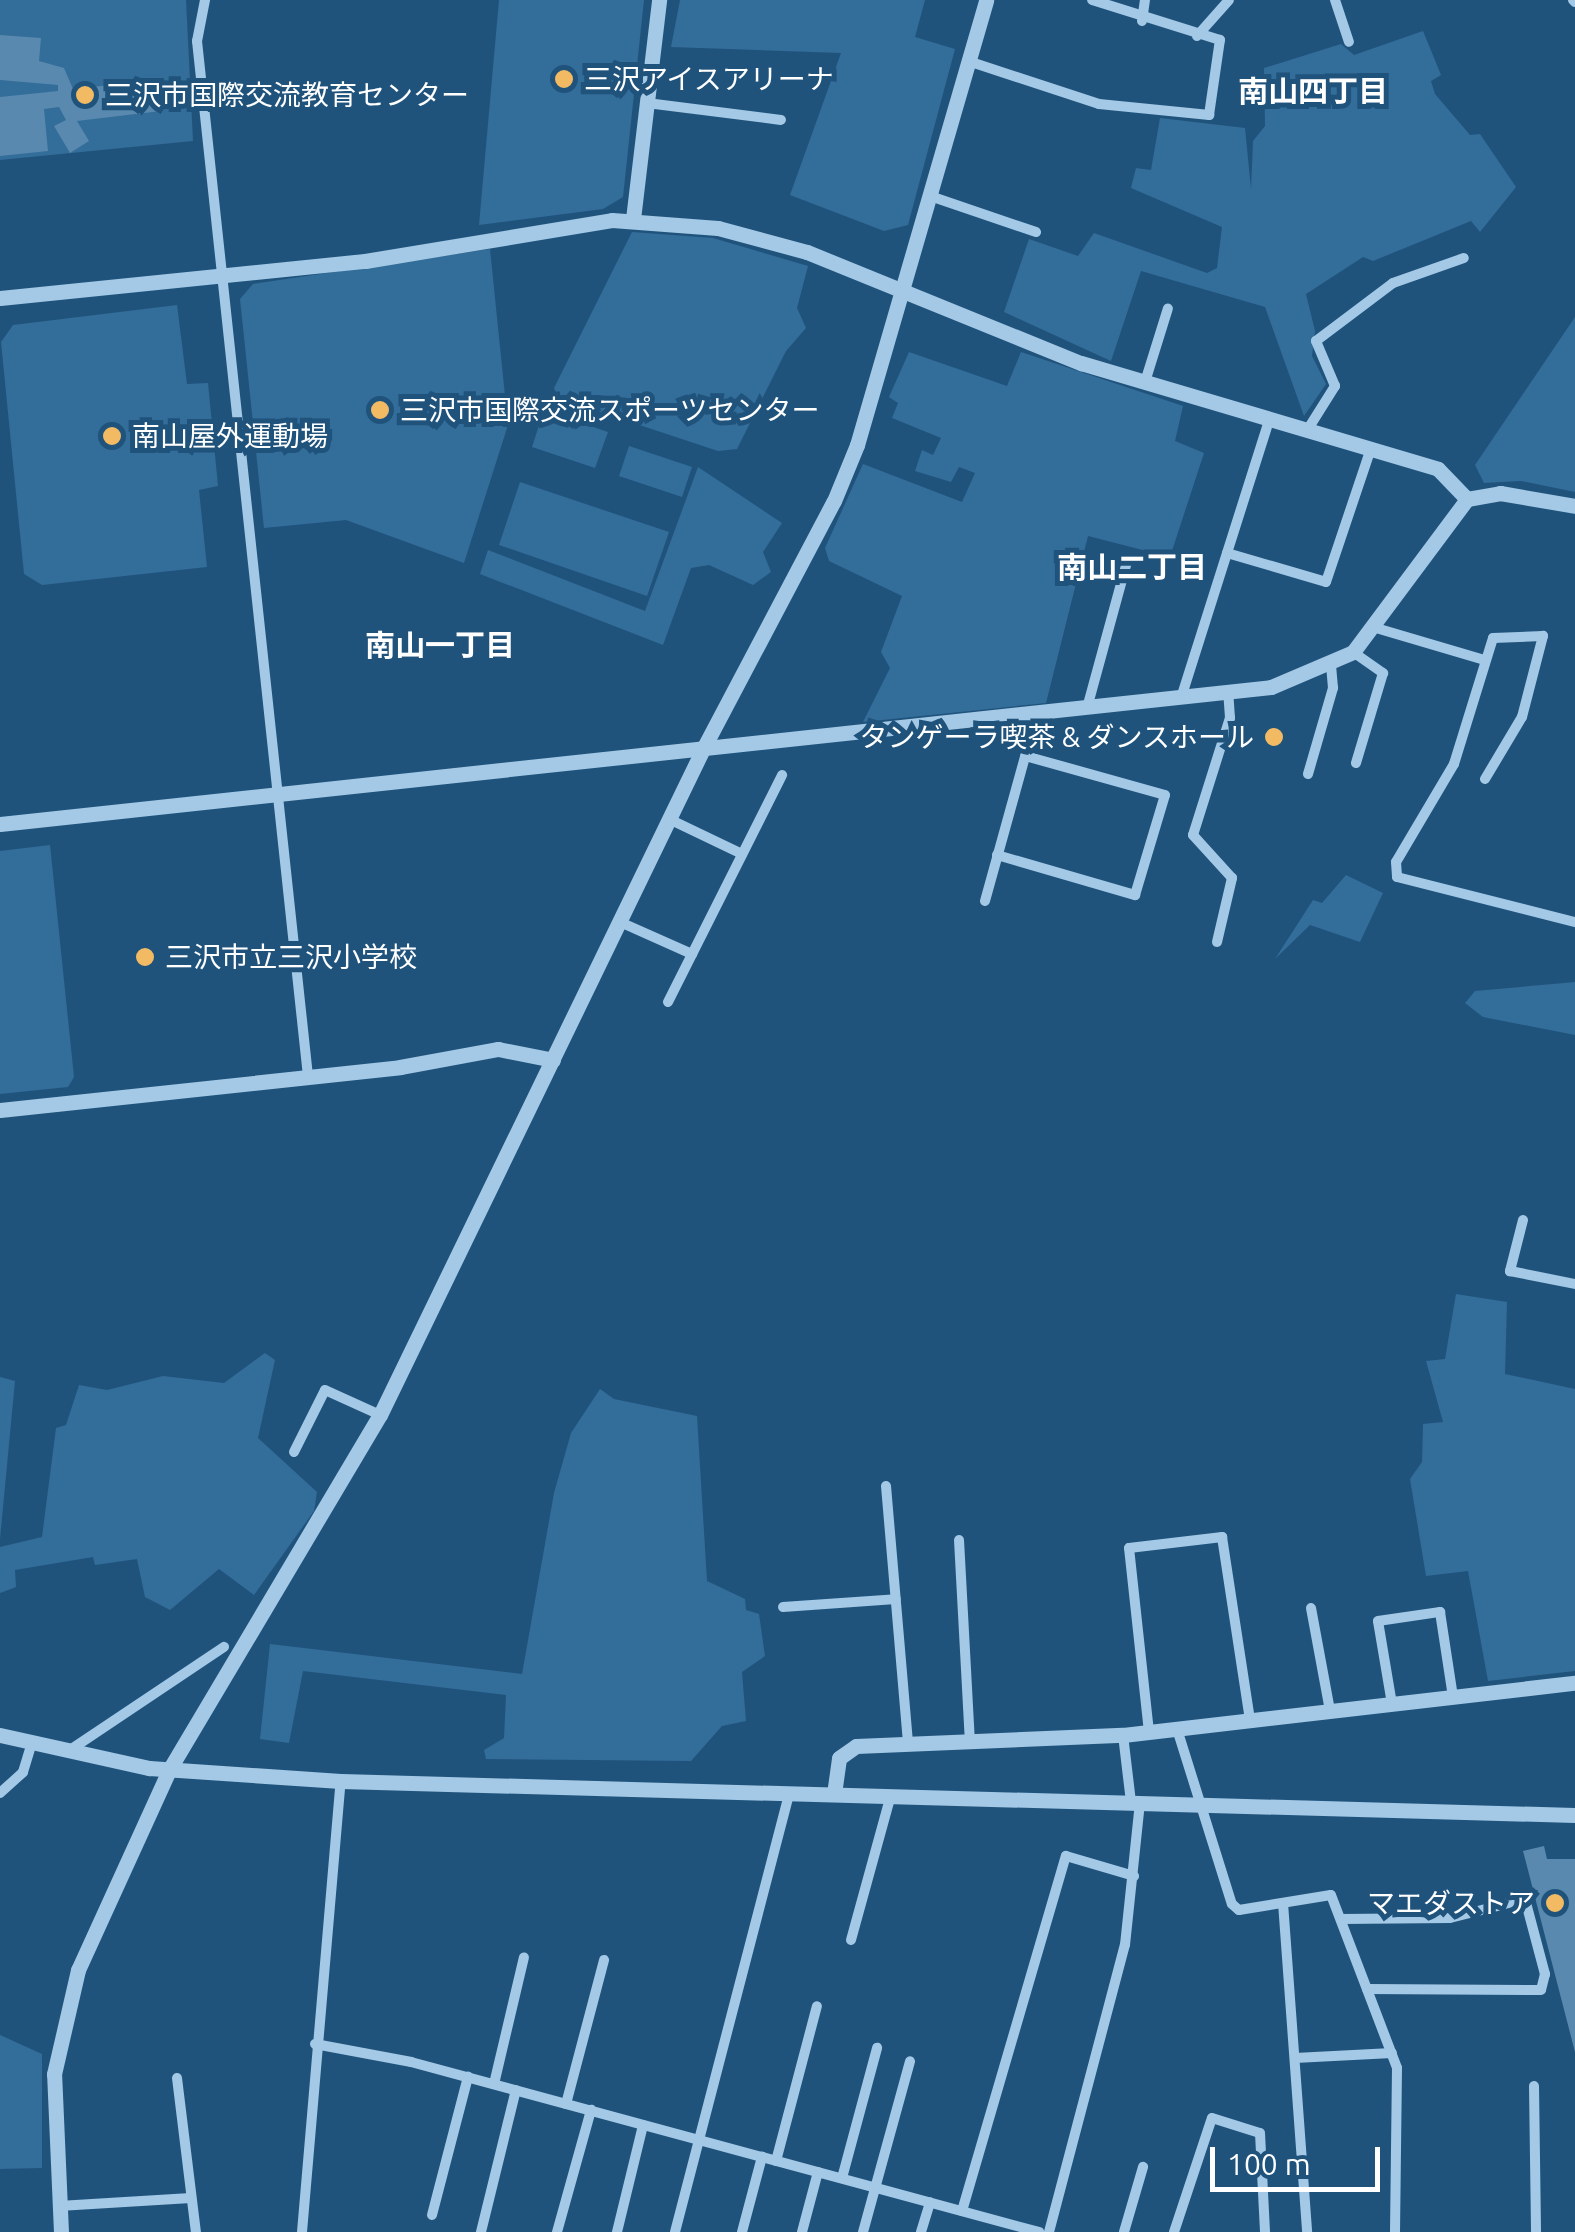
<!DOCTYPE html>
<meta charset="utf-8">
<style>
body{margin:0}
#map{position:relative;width:1575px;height:2232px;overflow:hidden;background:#20537c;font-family:Ubuntu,"Noto Sans JP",sans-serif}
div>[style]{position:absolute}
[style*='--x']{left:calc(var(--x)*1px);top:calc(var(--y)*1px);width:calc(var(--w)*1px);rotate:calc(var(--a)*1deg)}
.green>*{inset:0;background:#336d9a}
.building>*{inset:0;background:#5989ae}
.minor>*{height:10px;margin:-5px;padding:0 5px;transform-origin:5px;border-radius:5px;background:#a3c9e6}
.tertiary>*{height:15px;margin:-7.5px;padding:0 7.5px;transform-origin:7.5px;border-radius:7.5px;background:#a3c9e6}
.dots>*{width:28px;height:28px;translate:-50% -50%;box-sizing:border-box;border:5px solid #20537c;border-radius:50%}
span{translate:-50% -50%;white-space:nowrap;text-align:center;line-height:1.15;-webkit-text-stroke:10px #20537c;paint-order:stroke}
.poi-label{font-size:28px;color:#fff}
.left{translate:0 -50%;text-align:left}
.right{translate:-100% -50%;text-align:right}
.neighbourhood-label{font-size:30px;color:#fff;font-weight:700}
.scale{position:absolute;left:1210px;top:2147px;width:170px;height:45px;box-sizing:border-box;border:5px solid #fff;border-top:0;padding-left:12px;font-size:30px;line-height:35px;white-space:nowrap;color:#fff;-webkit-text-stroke:8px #20537c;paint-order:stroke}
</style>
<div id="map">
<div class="green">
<i style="clip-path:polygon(0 0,186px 0,193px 141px,0 160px)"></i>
<i style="clip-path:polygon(499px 0,644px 0,623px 197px,603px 209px,479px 225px)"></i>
<i style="clip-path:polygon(680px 0,925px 0,915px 37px,955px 49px,908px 225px,884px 231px,790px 195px,841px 53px,671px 47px)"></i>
<i style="clip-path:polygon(1423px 31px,1441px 75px,1431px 81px,1435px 94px,1470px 135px,1480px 134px,1516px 187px,1480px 232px,1471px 221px,1373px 261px,1363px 257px,1306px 294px,1315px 331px,1312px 356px,1326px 384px,1304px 416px,1265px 307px,1141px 271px,1111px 361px,1004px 312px,1029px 239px,1078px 256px,1094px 233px,1207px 273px,1217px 268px,1222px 227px,1131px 188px,1136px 168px,1151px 170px,1160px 118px,1245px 128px,1251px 189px,1253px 141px,1265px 126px,1264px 68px,1341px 44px,1354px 55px)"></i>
<i style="clip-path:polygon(632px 232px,713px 238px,808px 266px,797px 308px,806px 328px,786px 351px,737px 449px,718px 451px,558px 398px,554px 388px)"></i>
<i style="clip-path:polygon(490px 249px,508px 425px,464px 563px,346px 520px,264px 528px,240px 299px,253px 284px)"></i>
<i style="clip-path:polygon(177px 305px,187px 384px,208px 383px,218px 486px,199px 490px,207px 567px,42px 585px,24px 574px,1px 342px,13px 325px)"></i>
<i style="clip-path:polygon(1575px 317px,1575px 492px,1521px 481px,1484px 483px,1475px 465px)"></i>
<i style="clip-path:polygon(909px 352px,1007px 386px,1021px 352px,1183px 406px,1175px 441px,1204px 453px,1170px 557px,1088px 536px,1046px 703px,863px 722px,890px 668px,881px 652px,902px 596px,829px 561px,825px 548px,863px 464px,962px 502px,975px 473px,959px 467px,951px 482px,915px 471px,922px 450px,933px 455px,941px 438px,892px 418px,898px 403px,889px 397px)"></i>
<i style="clip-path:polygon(544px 410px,608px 432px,595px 468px,532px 447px)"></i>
<i style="clip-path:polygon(629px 446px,692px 467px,682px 497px,619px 476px)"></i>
<i style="clip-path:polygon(698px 467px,782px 523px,763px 552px,771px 572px,753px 585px,709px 565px,691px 568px,663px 645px,480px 574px,488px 550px,645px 611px)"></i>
<i style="clip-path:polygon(520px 482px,669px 532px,647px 596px,499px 545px)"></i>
<i style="clip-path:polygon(50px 845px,74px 1077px,68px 1087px,0 1094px,0 851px)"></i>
<i style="clip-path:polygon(1346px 875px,1383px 893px,1360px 942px,1310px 925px,1275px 959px,1313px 900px,1322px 903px)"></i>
<i style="clip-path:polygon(1575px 982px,1575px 1035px,1483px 1017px,1465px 1003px,1475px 991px)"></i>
<i style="clip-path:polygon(1456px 1294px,1507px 1302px,1505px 1374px,1575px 1389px,1575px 1671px,1488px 1681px,1468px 1571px,1426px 1576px,1410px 1479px,1422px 1462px,1423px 1424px,1443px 1422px,1426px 1361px,1445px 1359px)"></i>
<i style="clip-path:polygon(265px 1353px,275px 1360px,258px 1438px,317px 1492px,314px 1511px,254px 1595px,219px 1569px,170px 1610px,145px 1597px,137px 1559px,95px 1565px,93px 1557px,15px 1570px,16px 1587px,0 1593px,0 1547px,42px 1537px,56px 1428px,66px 1425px,79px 1385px,107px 1390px,163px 1376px,224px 1383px)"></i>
<i style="clip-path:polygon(0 1377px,15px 1381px,0 1539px)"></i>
<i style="clip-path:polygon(600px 1389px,614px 1399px,697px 1416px,707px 1581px,745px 1599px,746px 1610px,759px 1614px,765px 1656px,742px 1672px,746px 1721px,722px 1726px,691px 1761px,486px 1759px,484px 1750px,504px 1738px,506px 1695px,303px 1671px,289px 1743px,260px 1739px,270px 1644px,522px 1674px,554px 1493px,571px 1433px)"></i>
<i style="clip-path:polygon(0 2035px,42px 2054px,42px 2168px,0 2169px)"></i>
</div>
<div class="building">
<i style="clip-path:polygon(0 35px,41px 38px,39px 61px,64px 68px,73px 89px,149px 81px,161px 111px,77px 121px,89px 141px,70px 153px,54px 126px,66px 120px,59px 107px,44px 109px,48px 151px,0 156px,0 97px,58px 91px,58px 85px,0 80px)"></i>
<i style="clip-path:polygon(1544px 1846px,1547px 1859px,1575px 1859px,1575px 2052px,1523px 1851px)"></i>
</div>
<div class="minor">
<i style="--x:205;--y:0;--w:42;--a:101"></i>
<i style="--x:197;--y:41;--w:1042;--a:83.88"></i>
<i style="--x:1335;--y:0;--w:44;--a:71.6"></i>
<i style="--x:1573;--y:0;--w:3;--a:45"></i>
<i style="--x:1142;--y:21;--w:21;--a:-82"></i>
<i style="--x:1197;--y:36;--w:48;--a:-48.4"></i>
<i style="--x:968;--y:61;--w:138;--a:18.2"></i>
<i style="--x:1099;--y:104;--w:111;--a:5.7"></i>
<i style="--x:1209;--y:115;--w:76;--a:-81.7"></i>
<i style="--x:1220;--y:40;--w:134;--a:-162.6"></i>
<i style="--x:647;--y:103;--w:135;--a:7.2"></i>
<i style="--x:930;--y:196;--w:112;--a:18.8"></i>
<i style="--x:1145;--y:382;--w:77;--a:-72.7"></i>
<i style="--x:1308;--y:429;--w:51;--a:-57.9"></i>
<i style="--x:1335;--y:386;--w:49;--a:-112.9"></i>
<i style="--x:1316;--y:341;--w:96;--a:-37"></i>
<i style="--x:1393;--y:283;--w:75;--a:-19.4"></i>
<i style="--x:1227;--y:553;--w:103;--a:16.3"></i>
<i style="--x:1326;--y:582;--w:141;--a:-71.4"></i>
<i style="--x:1376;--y:628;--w:114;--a:16.4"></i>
<i style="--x:1353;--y:652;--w:37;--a:35"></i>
<i style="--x:1383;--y:673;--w:94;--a:106.7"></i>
<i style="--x:1181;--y:698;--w:294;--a:-72.4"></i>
<i style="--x:1087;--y:708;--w:156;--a:-74.7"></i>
<i style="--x:1308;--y:774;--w:90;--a:-73.8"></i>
<i style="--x:1333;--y:688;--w:21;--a:-95"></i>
<i style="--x:1485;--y:779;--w:72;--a:-59.2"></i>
<i style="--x:1522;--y:717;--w:84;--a:-75.5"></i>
<i style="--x:1543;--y:636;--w:50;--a:177.7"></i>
<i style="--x:1493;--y:638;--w:132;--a:107.2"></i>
<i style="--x:1454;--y:764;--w:114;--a:120.6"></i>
<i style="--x:1396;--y:862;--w:15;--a:86"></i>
<i style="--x:1397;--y:877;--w:184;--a:14.2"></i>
<i style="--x:669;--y:819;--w:81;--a:25.6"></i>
<i style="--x:997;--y:855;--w:144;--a:16.2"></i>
<i style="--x:1135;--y:895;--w:104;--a:-73.3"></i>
<i style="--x:1165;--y:795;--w:145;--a:-164.4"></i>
<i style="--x:985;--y:901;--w:195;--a:-74.5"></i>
<i style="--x:620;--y:922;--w:79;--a:24"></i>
<i style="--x:1217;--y:942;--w:66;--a:-76.8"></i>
<i style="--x:1232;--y:878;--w:58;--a:-132.2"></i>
<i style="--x:1193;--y:835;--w:123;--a:-72.5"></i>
<i style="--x:1230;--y:718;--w:26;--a:-94"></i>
<i style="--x:668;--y:1002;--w:254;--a:-63.3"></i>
<i style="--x:1523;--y:1220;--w:53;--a:104.3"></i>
<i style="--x:1510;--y:1271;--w:66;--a:11.3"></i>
<i style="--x:294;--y:1452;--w:69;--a:-63.4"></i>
<i style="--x:325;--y:1390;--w:60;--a:24.4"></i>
<i style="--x:886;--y:1486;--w:257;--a:85.1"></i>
<i style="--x:959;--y:1540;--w:201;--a:86.9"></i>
<i style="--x:783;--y:1607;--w:113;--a:-4"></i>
<i style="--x:1311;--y:1608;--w:105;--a:79.5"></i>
<i style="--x:1392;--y:1704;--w:84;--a:-99.6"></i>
<i style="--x:1378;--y:1621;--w:63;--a:-8.3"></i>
<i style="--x:1440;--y:1612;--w:86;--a:81.3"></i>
<i style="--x:1177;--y:1729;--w:183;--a:72.6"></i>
<i style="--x:1232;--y:1904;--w:9;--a:41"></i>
<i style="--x:1239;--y:1910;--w:93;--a:-9.3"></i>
<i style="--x:1331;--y:1895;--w:185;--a:69.1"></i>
<i style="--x:1397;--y:2068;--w:164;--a:90.7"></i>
<i style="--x:1149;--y:1732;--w:185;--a:-96.2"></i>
<i style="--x:1129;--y:1548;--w:94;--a:-6.7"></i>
<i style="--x:1222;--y:1537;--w:185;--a:81.3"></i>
<i style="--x:1123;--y:1735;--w:67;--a:83.2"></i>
<i style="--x:67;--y:1752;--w:189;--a:-33.8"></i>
<i style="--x:0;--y:1793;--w:31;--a:-42"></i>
<i style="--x:23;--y:1772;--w:30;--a:-73"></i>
<i style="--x:1283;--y:1903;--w:330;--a:85.8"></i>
<i style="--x:1341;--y:1919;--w:109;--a:-0.5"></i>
<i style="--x:1450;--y:1918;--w:77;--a:-14.2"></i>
<i style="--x:1525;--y:1899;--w:78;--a:75.1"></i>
<i style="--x:1545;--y:1974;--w:16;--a:104"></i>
<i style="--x:1541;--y:1990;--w:174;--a:-179.7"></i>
<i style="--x:851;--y:1940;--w:150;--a:-74.6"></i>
<i style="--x:315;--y:2044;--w:98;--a:10.6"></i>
<i style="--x:411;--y:2062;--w:651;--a:15.15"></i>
<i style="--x:1295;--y:2058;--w:97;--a:-3"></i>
<i style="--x:177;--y:2078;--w:155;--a:83"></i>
<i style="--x:494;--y:2084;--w:130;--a:-76.7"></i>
<i style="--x:1534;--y:2086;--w:146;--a:89.2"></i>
<i style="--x:566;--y:2104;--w:149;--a:-75.2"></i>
<i style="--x:776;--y:2161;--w:160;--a:-75.2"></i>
<i style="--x:842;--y:2178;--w:135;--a:-74.9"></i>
<i style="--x:59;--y:2206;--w:132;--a:-3.5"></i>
<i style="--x:962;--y:2211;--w:370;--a:-73.7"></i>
<i style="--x:1066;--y:1856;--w:71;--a:16.4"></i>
<i style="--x:432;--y:2215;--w:143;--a:-75.4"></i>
<i style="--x:302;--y:2232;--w:453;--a:-85.1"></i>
<i style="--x:481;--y:2232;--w:146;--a:-76.2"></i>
<i style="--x:557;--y:2232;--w:127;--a:-74.4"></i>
<i style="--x:617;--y:2232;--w:110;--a:-76.3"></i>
<i style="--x:675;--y:2232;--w:454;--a:-75.4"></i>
<i style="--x:742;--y:2232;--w:78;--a:-75.1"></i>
<i style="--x:802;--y:2232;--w:62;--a:-75.1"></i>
<i style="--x:863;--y:2232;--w:177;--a:-74.6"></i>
<i style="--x:921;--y:2232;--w:31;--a:-73"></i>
<i style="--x:1049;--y:2232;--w:297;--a:-75.2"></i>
<i style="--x:1125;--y:1945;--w:144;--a:-84"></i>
<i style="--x:1124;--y:2232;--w:68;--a:-73.7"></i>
<i style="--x:1174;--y:2232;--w:120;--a:-71.6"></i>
<i style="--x:1212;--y:2118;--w:50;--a:17.4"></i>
<i style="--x:1260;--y:2133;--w:99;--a:87.1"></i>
</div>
<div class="tertiary">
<i style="--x:633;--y:219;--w:221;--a:-83.2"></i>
<i style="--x:0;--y:298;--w:367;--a:-5.8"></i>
<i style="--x:365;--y:261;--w:250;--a:-9.4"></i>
<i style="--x:612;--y:220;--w:106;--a:4.3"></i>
<i style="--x:718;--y:228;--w:92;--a:15.1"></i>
<i style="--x:807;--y:252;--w:296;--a:22.1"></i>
<i style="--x:1081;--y:363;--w:372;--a:16.5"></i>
<i style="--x:1438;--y:469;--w:42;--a:46"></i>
<i style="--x:0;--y:824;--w:1278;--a:-6.15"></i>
<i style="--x:1271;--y:687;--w:89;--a:-23.1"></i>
<i style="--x:1353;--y:652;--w:191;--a:-53.3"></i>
<i style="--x:1467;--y:499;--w:34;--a:-10"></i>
<i style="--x:1500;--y:493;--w:76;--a:9.8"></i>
<i style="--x:0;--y:1110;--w:402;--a:-6.1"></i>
<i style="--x:400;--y:1067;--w:100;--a:-10.4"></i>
<i style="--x:498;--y:1049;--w:56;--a:11.3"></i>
<i style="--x:0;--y:1735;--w:153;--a:12.5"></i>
<i style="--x:149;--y:1768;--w:192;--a:3.9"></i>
<i style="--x:341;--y:1781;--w:1234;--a:1.58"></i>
<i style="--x:834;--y:1794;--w:36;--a:-82"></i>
<i style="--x:839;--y:1758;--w:21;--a:-35"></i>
<i style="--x:856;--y:1746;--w:267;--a:-2.4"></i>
<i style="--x:1123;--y:1735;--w:455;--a:-6.6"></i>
<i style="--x:61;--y:2232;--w:158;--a:-92.5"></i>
<i style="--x:54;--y:2074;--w:107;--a:-77"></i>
<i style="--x:78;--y:1970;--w:220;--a:-65.5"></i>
<i style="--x:169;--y:1770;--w:413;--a:-59.3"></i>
<i style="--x:380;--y:1415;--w:740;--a:-64.13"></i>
<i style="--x:703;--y:749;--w:280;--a:-62.2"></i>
<i style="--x:834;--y:501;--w:61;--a:-67.7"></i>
<i style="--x:857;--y:445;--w:463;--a:-73.8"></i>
</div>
<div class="dots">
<i style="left:564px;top:79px;background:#f3ba64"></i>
<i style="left:85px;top:95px;background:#f3ba64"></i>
<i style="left:380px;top:410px;background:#f3ba64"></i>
<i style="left:112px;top:436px;background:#f3ba64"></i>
<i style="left:1274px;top:737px;background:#f3ba64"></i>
<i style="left:145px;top:957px;background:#f3ba64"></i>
<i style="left:1555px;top:1903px;background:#f3ba64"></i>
</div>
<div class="poi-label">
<span class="left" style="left:584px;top:79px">三沢アイスアリーナ</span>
<span class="left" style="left:105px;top:95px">三沢市国際交流教育センター</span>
<span class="left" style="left:400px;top:410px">三沢市国際交流スポーツセンター</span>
<span class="left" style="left:132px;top:436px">南山屋外運動場</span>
<span class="right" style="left:1254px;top:737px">タンゲーラ喫茶 &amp; ダンスホール</span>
<span class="left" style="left:165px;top:957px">三沢市立三沢小学校</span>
<span class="right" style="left:1535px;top:1903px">マエダストア</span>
</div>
<div class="neighbourhood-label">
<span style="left:1313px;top:91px">南山四丁目</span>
<span style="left:1132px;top:567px">南山二丁目</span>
<span style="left:440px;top:645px">南山一丁目</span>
</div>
<div class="scale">100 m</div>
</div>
